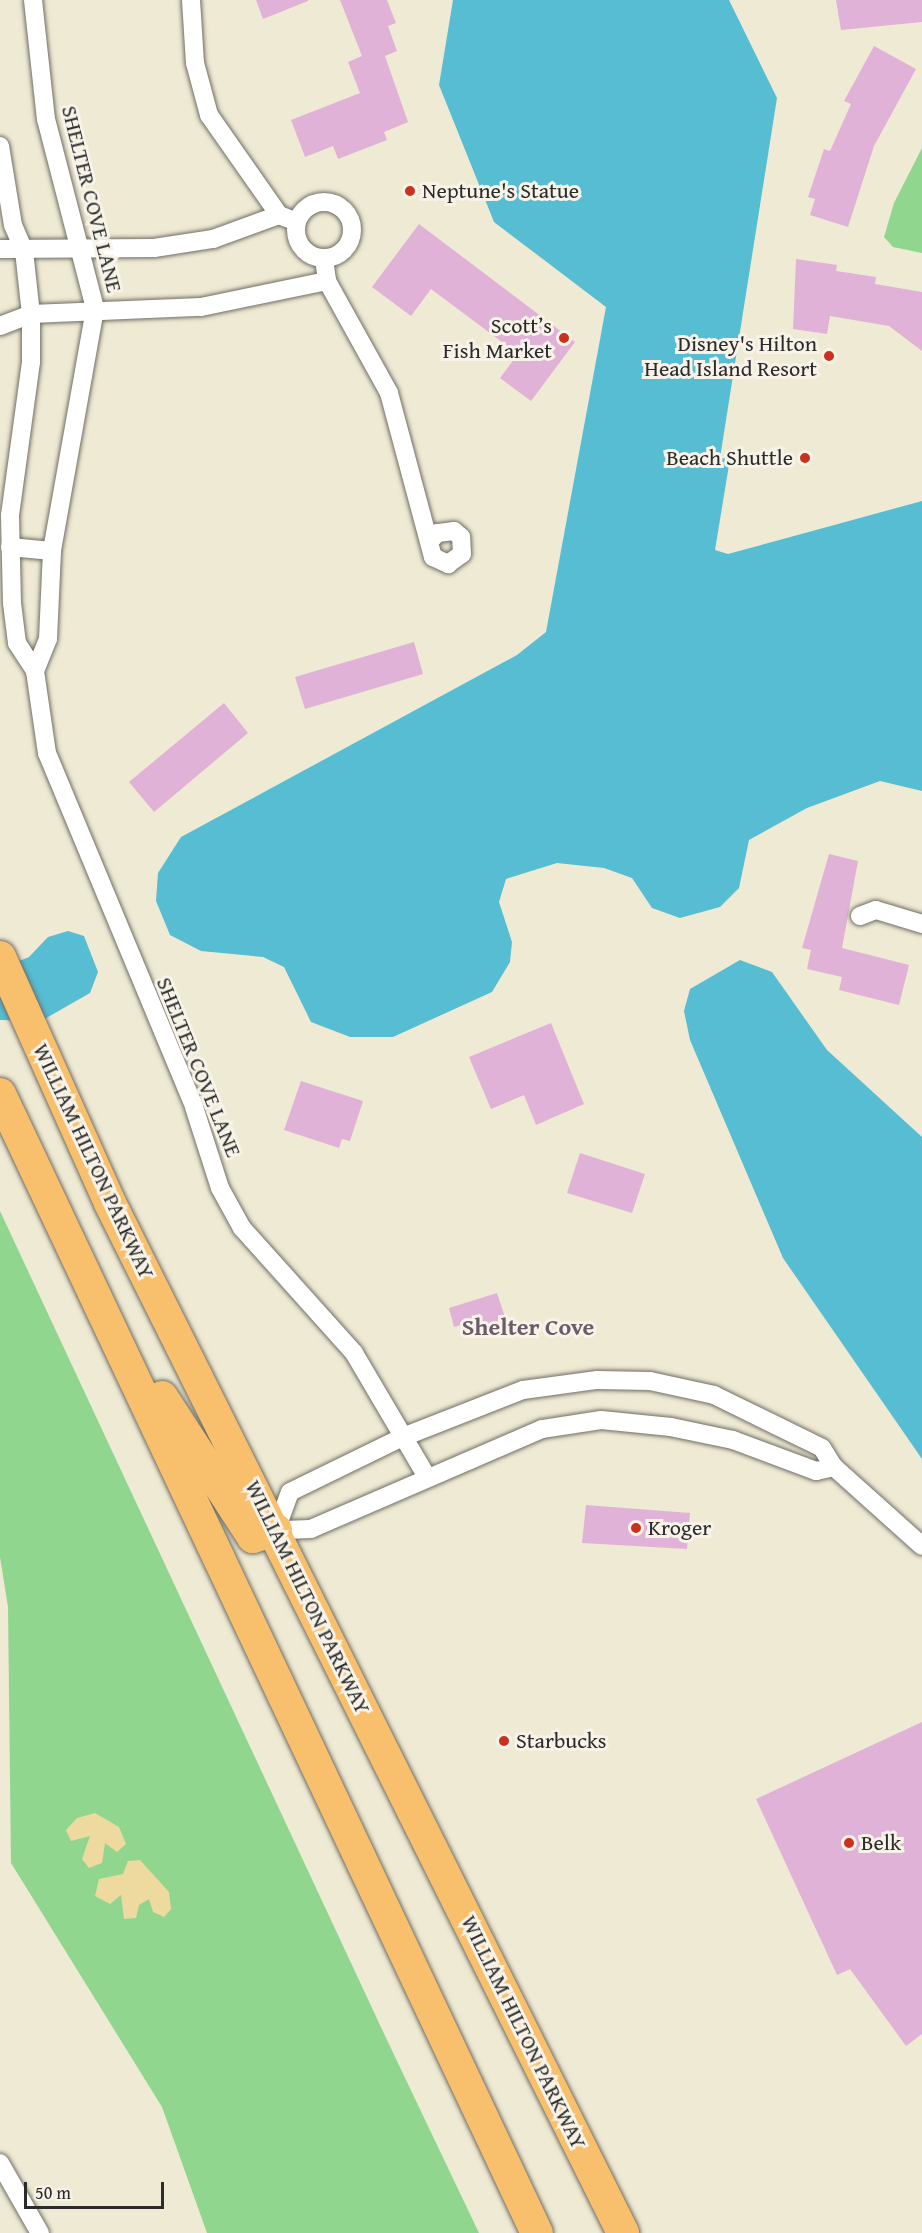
<!DOCTYPE html>
<meta charset="utf-8">
<style>
body{margin:0}
#map{position:relative;width:922px;height:2233px;overflow:hidden;background:#efead3;font-family:"Gentium Book Plus",serif}
div>[style]{position:absolute}
[style*='--x']{left:calc(var(--x)*1px);top:calc(var(--y)*1px);width:calc(var(--w)*1px);rotate:calc(var(--a)*1deg)}
.green>*{inset:0;background:#91d68f}
.sand>*{inset:0;background:#eeda9e}
.water>*{inset:0;background:#56bdd3}
.building>*{inset:0;background:#e1b2d7}
.roads{filter:drop-shadow(0 0 2px #706e66) drop-shadow(0 0 2px #706e66)}
.street>*{height:18px;margin:-9px;padding:0 9px;transform-origin:9px;border-radius:9px;background:#fff}
.street>.ring{margin:-9px;padding:0;box-sizing:content-box;background:none;border:18px solid #fff;border-radius:50%}
.highway>*{height:32px;margin:-16px;padding:0 16px;transform-origin:16px;border-radius:16px;background:#f8bf6c}
.dots>*{width:16px;height:16px;translate:-50% -50%;box-sizing:border-box;border:3px solid #f7f3e8;border-radius:50%}
span{translate:-50% -50%;white-space:nowrap;text-align:center;line-height:1.15;-webkit-text-stroke:6px #f7f3e8;paint-order:stroke}
.poi-label{font-size:22px;color:#2b2b2b}
.left{translate:0 -50%;text-align:left}
.right{translate:-100% -50%;text-align:right}
.street-label{font-size:22px;color:#2b2b2b}
.neighbourhood-label{font-size:24px;color:#6b5a67;font-weight:700}
.scale{position:absolute;left:24px;top:2182px;width:140px;height:27px;box-sizing:border-box;border:3px solid #2b2b2b;border-top:0;padding-left:8px;font-size:18px;line-height:21px;white-space:nowrap;color:#2b2b2b;-webkit-text-stroke:4px #f7f3e8;paint-order:stroke}
</style>
<div id="map">
<div class="green">
<i style="clip-path:polygon(922px 148px,922px 253px,893px 247px,884px 237px,894px 203px)"></i>
<i style="clip-path:polygon(0 1211px,387px 2040px,479px 2233px,207px 2233px,162px 2107px,11px 1863px,8px 1607px,0 1557px)"></i>
</div>
<div class="sand">
<i style="clip-path:polygon(95px 1813px,119px 1827px,126px 1844px,117px 1852px,105px 1843px,102px 1863px,89px 1868px,82px 1859px,90px 1836px,71px 1841px,66px 1830px,77px 1818px)"></i>
<i style="clip-path:polygon(140px 1860px,169px 1892px,171px 1909px,164px 1917px,153px 1912px,149px 1899px,139px 1905px,136px 1918px,124px 1919px,121px 1895px,110px 1904px,95px 1896px,99px 1879px,123px 1874px,128px 1861px)"></i>
</div>
<div class="water">
<i style="clip-path:polygon(453px 0,729px 0,777px 98px,720px 458px,730px 459px,715px 550px,728px 554px,922px 501px,922px 791px,880px 781px,807px 808px,749px 840px,739px 888px,720px 907px,680px 918px,652px 908px,632px 878px,604px 868px,557px 863px,506px 879px,499px 902px,512px 942px,510px 962px,492px 992px,393px 1037px,350px 1037px,311px 1022px,284px 967px,263px 957px,201px 951px,170px 935px,156px 901px,158px 873px,181px 837px,517px 655px,546px 632px,606px 307px,494px 222px,439px 85px)"></i>
<i style="clip-path:polygon(68px 931px,84px 936px,98px 972px,90px 993px,41px 1021px,0 1020px,0 969px,29px 957px,48px 937px)"></i>
<i style="clip-path:polygon(740px 960px,772px 972px,827px 1050px,922px 1137px,922px 1459px,783px 1258px,690px 1040px,684px 1011px,690px 989px)"></i>
</div>
<div class="building">
<i style="clip-path:polygon(256px 0,308px 0,308px 1px,263px 19px)"></i>
<i style="clip-path:polygon(340px 0,387px 0,396px 23px,388px 26px,397px 51px,385px 56px,408px 122px,384px 132px,387px 140px,338px 159px,333px 146px,305px 157px,291px 120px,360px 93px,348px 62px,362px 56px)"></i>
<i style="clip-path:polygon(836px 0,922px 0,922px 22px,841px 30px)"></i>
<i style="clip-path:polygon(874px 46px,916px 69px,874px 146px,848px 227px,810px 215px,815px 199px,808px 197px,824px 149px,830px 151px,851px 104px,844px 101px)"></i>
<i style="clip-path:polygon(419px 224px,575px 342px,531px 401px,500px 378px,518px 354px,431px 289px,411px 316px,372px 287px)"></i>
<i style="clip-path:polygon(796px 259px,837px 265px,836px 271px,876px 277px,875px 284px,922px 292px,922px 351px,889px 326px,830px 316px,827px 334px,793px 329px)"></i>
<i style="clip-path:polygon(414px 642px,423px 674px,305px 709px,295px 677px)"></i>
<i style="clip-path:polygon(224px 703px,248px 733px,154px 812px,129px 782px)"></i>
<i style="clip-path:polygon(829px 854px,858px 861px,842px 948px,909px 965px,899px 1005px,839px 990px,842px 977px,807px 969px,811px 950px,802px 948px)"></i>
<i style="clip-path:polygon(551px 1023px,584px 1104px,536px 1125px,524px 1095px,491px 1109px,469px 1057px)"></i>
<i style="clip-path:polygon(301px 1081px,363px 1101px,350px 1141px,342px 1139px,339px 1148px,284px 1130px)"></i>
<i style="clip-path:polygon(580px 1153px,645px 1174px,632px 1213px,567px 1193px)"></i>
<i style="clip-path:polygon(497px 1293px,506px 1320px,490px 1325px,492px 1333px,475px 1338px,470px 1322px,454px 1327px,449px 1308px)"></i>
<i style="clip-path:polygon(586px 1505px,690px 1513px,687px 1549px,582px 1543px)"></i>
<i style="clip-path:polygon(922px 1722px,922px 2034px,906px 2046px,850px 1969px,837px 1975px,756px 1799px)"></i>
</div>
<div class="roads">
<div class="street">
<i style="--x:33;--y:0;--w:120;--a:83.8"></i>
<i style="--x:46;--y:119;--w:196;--a:75.5"></i>
<i style="--x:95;--y:309;--w:246;--a:100.1"></i>
<i style="--x:52;--y:551;--w:88;--a:92.6"></i>
<i style="--x:48;--y:639;--w:35;--a:112"></i>
<i style="--x:191;--y:0;--w:63;--a:86.4"></i>
<i style="--x:195;--y:63;--w:54;--a:74.9"></i>
<i style="--x:209;--y:115;--w:122;--a:55"></i>
<i style="--x:279;--y:215;--w:19;--a:21"></i>
<i style="--x:0;--y:146;--w:80;--a:80.7"></i>
<i style="--x:13;--y:225;--w:28;--a:67"></i>
<i style="--x:24;--y:251;--w:63;--a:83.7"></i>
<i style="--x:31;--y:314;--w:48;--a:90"></i>
<i style="--x:31;--y:362;--w:155;--a:97.8"></i>
<i style="--x:10;--y:516;--w:87;--a:88.7"></i>
<i style="--x:12;--y:603;--w:40;--a:82.9"></i>
<i style="--x:17;--y:643;--w:33;--a:57"></i>
<i style="--x:35;--y:671;--w:83;--a:81.7"></i>
<i style="--x:47;--y:753;--w:383;--a:67.4"></i>
<i style="--x:194;--y:1107;--w:85;--a:72.2"></i>
<i style="--x:220;--y:1188;--w:46;--a:61.2"></i>
<i style="--x:242;--y:1228;--w:168;--a:48.1"></i>
<i style="--x:354;--y:1353;--w:142;--a:59.5"></i>
<i class="ring" style="left:296px;top:202px;width:38px;height:38px"></i>
<i style="--x:0;--y:249;--w:154;--a:-0.4"></i>
<i style="--x:154;--y:248;--w:60;--a:-8.7"></i>
<i style="--x:213;--y:239;--w:70;--a:-20"></i>
<i style="--x:324;--y:259;--w:22;--a:82"></i>
<i style="--x:327;--y:281;--w:128;--a:61"></i>
<i style="--x:389;--y:393;--w:170;--a:75"></i>
<i style="--x:433;--y:557;--w:17;--a:25"></i>
<i style="--x:448;--y:564;--w:17;--a:-36"></i>
<i style="--x:462;--y:554;--w:17;--a:-93"></i>
<i style="--x:461;--y:537;--w:9;--a:-139"></i>
<i style="--x:454;--y:531;--w:17;--a:173"></i>
<i style="--x:437;--y:533;--w:9;--a:131"></i>
<i style="--x:0;--y:326;--w:33;--a:-21"></i>
<i style="--x:31;--y:314;--w:170;--a:-2.4"></i>
<i style="--x:201;--y:307;--w:129;--a:-11.7"></i>
<i style="--x:10;--y:547;--w:42;--a:5.4"></i>
<i style="--x:860;--y:916;--w:17;--a:-21"></i>
<i style="--x:876;--y:910;--w:48;--a:16.9"></i>
<i style="--x:834;--y:1467;--w:18;--a:167"></i>
<i style="--x:816;--y:1471;--w:89;--a:-159.5"></i>
<i style="--x:733;--y:1440;--w:63;--a:-168.2"></i>
<i style="--x:671;--y:1427;--w:70;--a:-174.3"></i>
<i style="--x:601;--y:1420;--w:60;--a:171.3"></i>
<i style="--x:542;--y:1429;--w:252;--a:156.6"></i>
<i style="--x:311;--y:1529;--w:35;--a:178"></i>
<i style="--x:276;--y:1530;--w:40;--a:-69.8"></i>
<i style="--x:290;--y:1492;--w:126;--a:-26"></i>
<i style="--x:403;--y:1437;--w:129;--a:-21.4"></i>
<i style="--x:523;--y:1390;--w:75;--a:-7.7"></i>
<i style="--x:597;--y:1380;--w:53;--a:1.1"></i>
<i style="--x:650;--y:1381;--w:66;--a:12.3"></i>
<i style="--x:714;--y:1395;--w:120;--a:26.1"></i>
<i style="--x:822;--y:1448;--w:22;--a:58"></i>
<i style="--x:834;--y:1467;--w:118;--a:41.9"></i>
<i style="--x:0;--y:2163;--w:81;--a:60.3"></i>
</div>
<div class="highway">
<i style="--x:0;--y:957;--w:269;--a:65.9"></i>
<i style="--x:110;--y:1203;--w:1151;--a:63.52"></i>
<i style="--x:0;--y:1094;--w:1259;--a:64.76"></i>
<i style="--x:162;--y:1397;--w:167;--a:57"></i>
<i style="--x:253;--y:1537;--w:24;--a:-17"></i>
</div>
</div>
<div class="dots">
<i style="left:410px;top:191px;background:#c8321e"></i>
<i style="left:564px;top:338px;background:#c8321e"></i>
<i style="left:829px;top:356px;background:#c8321e"></i>
<i style="left:805px;top:458px;background:#c8321e"></i>
<i style="left:636px;top:1528px;background:#c8321e"></i>
<i style="left:504px;top:1741px;background:#c8321e"></i>
<i style="left:849px;top:1843px;background:#c8321e"></i>
</div>
<div class="poi-label">
<span class="left" style="left:422px;top:191px">Neptune's Statue</span>
<span class="right" style="left:552px;top:338px">Scott’s<br>Fish Market</span>
<span class="right" style="left:817px;top:356px">Disney's Hilton<br>Head Island Resort</span>
<span class="right" style="left:793px;top:458px">Beach Shuttle</span>
<span class="left" style="left:648px;top:1528px">Kroger</span>
<span class="left" style="left:516px;top:1741px">Starbucks</span>
<span class="left" style="left:861px;top:1843px">Belk</span>
</div>
<div class="street-label">
<span style="left:92px;top:199px;rotate:76deg">SHELTER COVE LANE</span>
<span style="left:199px;top:1067px;rotate:68deg">SHELTER COVE LANE</span>
<span style="left:94px;top:1161px;rotate:65deg">WILLIAM HILTON PARKWAY</span>
<span style="left:308px;top:1597px;rotate:64deg">WILLIAM HILTON PARKWAY</span>
<span style="left:524px;top:2032px;rotate:64deg">WILLIAM HILTON PARKWAY</span>
</div>
<div class="neighbourhood-label">
<span style="left:528px;top:1327px">Shelter Cove</span>
</div>
<div class="scale">50 m</div>
</div>
